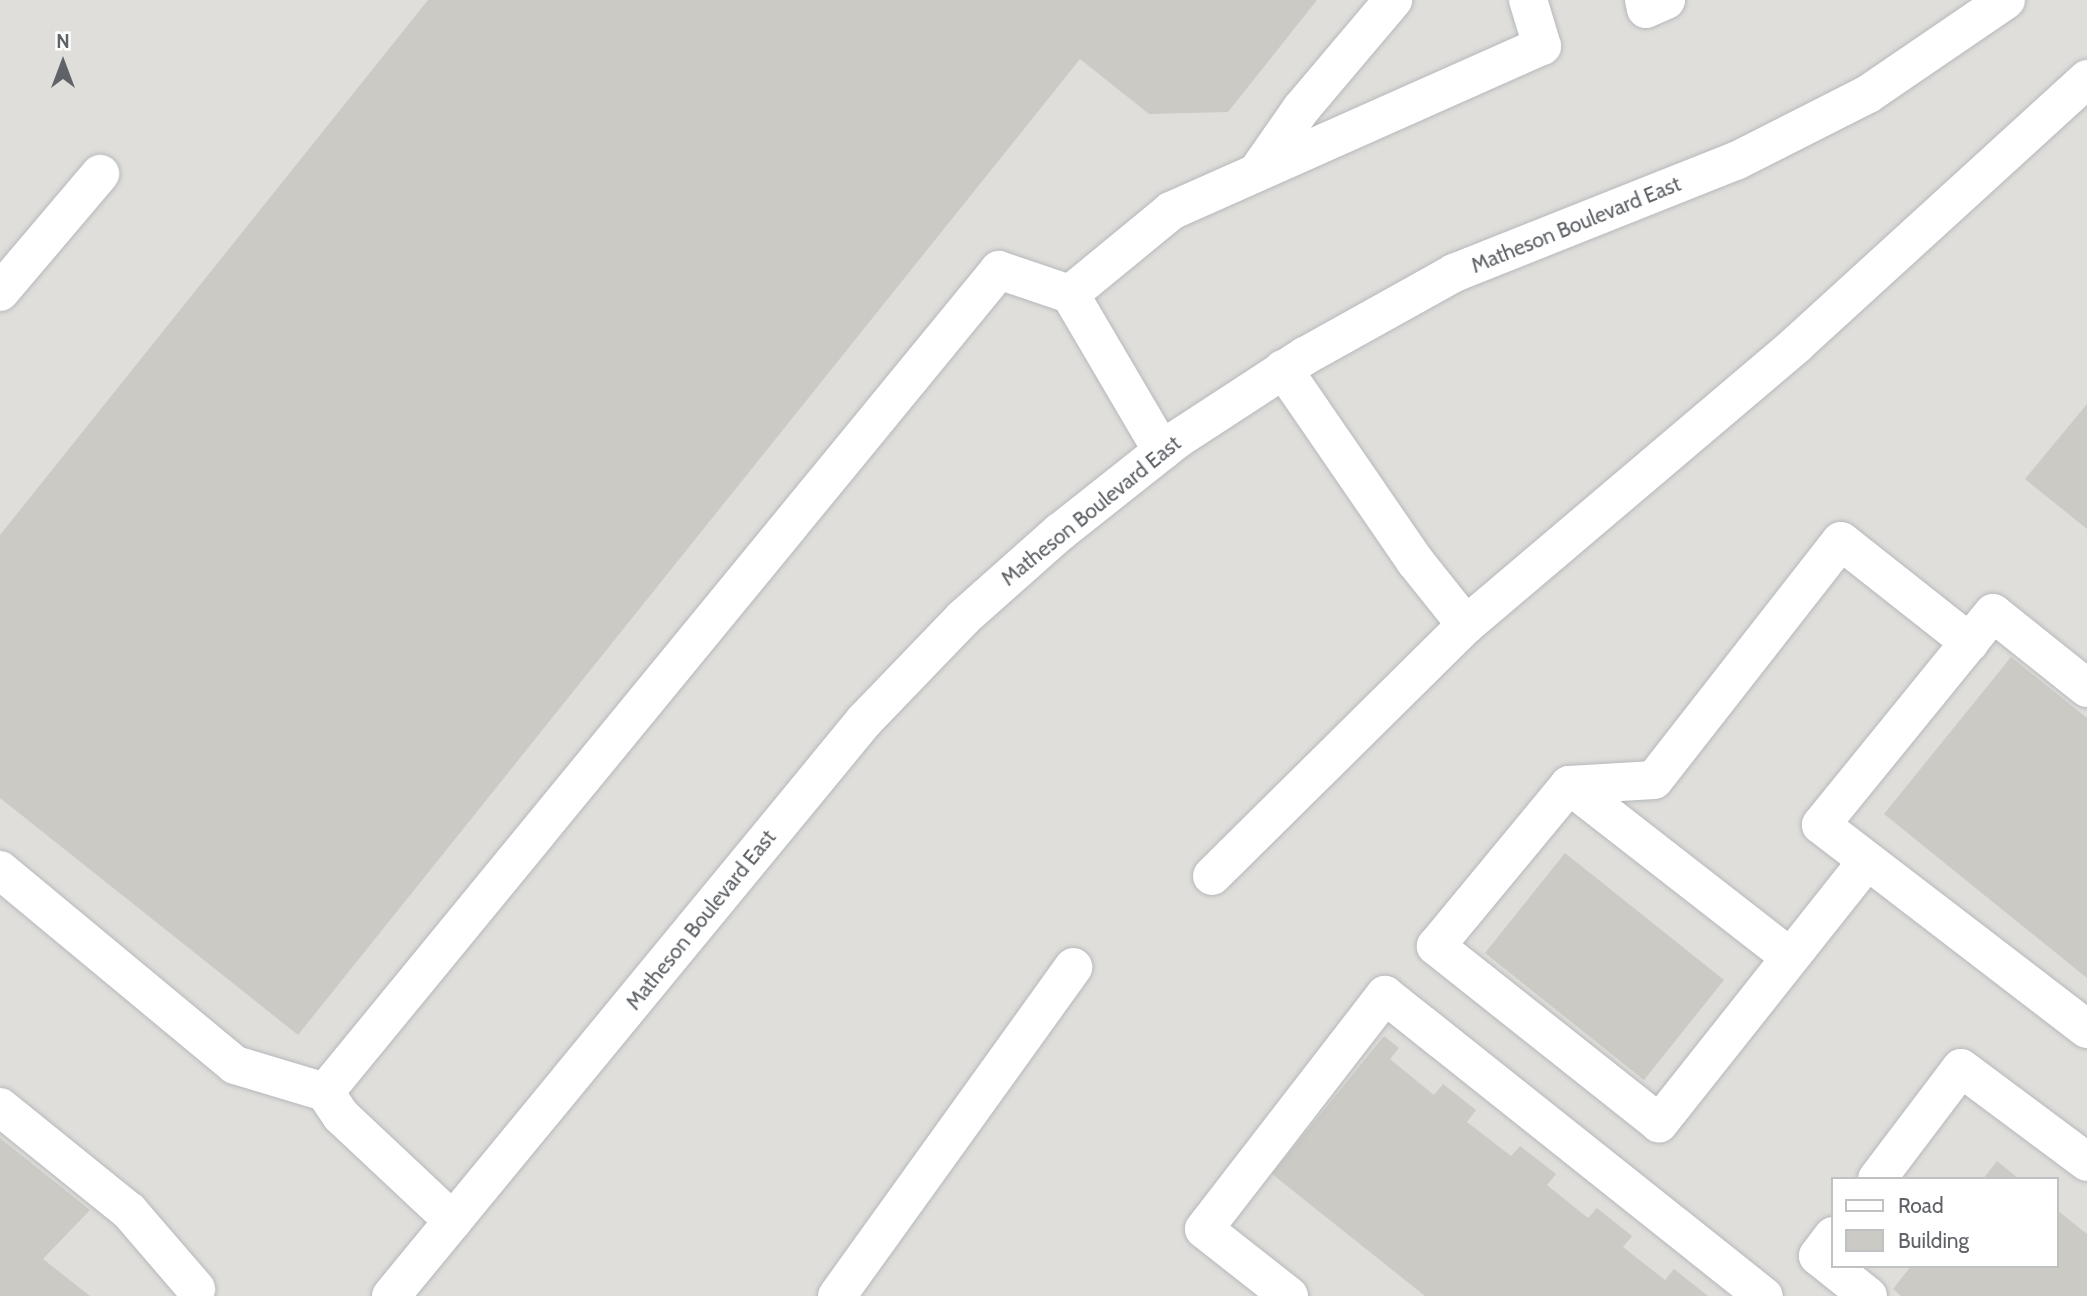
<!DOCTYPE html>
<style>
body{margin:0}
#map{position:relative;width:2087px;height:1296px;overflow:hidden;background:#f1efe8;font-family:Cabin,sans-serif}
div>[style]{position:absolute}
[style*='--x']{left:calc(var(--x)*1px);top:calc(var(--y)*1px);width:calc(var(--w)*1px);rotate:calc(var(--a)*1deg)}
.industrial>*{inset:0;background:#e0deda}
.building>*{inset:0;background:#cccac5}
.roads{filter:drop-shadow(0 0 2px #b5b8bc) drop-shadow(0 0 2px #b5b8bc)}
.minor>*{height:38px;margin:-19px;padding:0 19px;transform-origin:19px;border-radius:19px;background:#fff}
span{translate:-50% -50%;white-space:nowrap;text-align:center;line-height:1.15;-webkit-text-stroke:5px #fff;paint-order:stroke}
.street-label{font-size:21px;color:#5f6368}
.legend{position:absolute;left:1831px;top:1177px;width:228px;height:91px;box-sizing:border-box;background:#fff;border:2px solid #bfc1c3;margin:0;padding:9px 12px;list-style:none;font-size:21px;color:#5f6368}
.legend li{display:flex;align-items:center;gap:14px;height:35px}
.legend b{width:35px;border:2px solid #bfc1c3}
.north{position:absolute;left:28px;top:28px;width:70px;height:70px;-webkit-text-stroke:5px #fff;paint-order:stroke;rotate:0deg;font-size:19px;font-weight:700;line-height:28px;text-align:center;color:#5f6368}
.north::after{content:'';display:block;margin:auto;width:24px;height:32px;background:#5f6368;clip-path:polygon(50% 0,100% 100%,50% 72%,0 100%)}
</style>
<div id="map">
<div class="industrial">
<i style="clip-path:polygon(evenodd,0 0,2087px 0,2087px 1296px,0 1296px,0 0,1833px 1179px,2057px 1179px,2057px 1266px,1833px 1266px,1833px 1179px)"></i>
</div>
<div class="building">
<i style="clip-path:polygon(428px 0,1317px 0,1228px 112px,1149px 114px,1080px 59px,298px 1035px,0 798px,0 535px)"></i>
<i style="clip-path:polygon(2087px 404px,2087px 529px,2025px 479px)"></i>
<i style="clip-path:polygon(2011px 657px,2087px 718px,2087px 978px,1884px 814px)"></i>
<i style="clip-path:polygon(1565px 853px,1724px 980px,1644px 1080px,1485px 953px)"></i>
<i style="clip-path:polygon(1384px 1036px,1399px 1048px,1390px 1059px,1434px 1095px,1443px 1084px,1476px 1110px,1467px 1122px,1511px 1156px,1520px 1146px,1556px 1174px,1547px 1185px,1588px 1218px,1597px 1208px,1632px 1236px,1623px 1247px,1665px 1280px,1674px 1269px,1708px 1296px,1425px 1296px,1272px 1174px)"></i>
<i style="clip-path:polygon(0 1138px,90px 1210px,43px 1259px,90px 1296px,0 1296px)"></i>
<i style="clip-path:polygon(1997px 1161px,2019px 1179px,1983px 1179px)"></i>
<i style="clip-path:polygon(2057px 1210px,2087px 1234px,2087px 1296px,1901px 1296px,1893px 1289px,1911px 1266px,2057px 1266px)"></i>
</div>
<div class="roads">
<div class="minor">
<i style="--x:1644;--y:0;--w:9;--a:77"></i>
<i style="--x:1646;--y:9;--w:22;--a:-24"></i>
<i style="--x:1257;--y:172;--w:77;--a:-55.1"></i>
<i style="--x:1301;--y:109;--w:143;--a:-49.8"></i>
<i style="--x:0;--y:292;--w:155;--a:-49.7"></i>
<i style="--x:1070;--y:294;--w:131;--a:-39.4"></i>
<i style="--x:1171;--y:211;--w:406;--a:-24"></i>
<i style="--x:1542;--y:46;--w:48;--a:-106.9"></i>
<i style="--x:1466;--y:625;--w:434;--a:-40.3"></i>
<i style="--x:1797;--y:344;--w:393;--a:-42.4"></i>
<i style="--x:2087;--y:688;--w:120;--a:-141.4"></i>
<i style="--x:1993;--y:613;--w:273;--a:129.1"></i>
<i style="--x:1821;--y:825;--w:335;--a:37.5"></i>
<i style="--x:1569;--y:785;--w:280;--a:37.9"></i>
<i style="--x:1867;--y:861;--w:335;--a:128.4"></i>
<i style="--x:1659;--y:1123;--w:285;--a:-141.6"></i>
<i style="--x:1436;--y:946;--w:209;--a:-50.4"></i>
<i style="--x:1569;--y:785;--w:85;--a:-3.4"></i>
<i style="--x:1654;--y:780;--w:303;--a:-52"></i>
<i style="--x:1841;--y:541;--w:164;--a:38.3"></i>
<i style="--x:0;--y:870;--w:305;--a:39.7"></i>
<i style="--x:235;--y:1065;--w:94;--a:16.7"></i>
<i style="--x:1212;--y:876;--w:357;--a:-44.7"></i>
<i style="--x:1466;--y:625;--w:82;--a:-128.6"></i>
<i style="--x:1415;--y:561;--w:233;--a:-124.5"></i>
<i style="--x:0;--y:1107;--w:166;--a:38.9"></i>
<i style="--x:129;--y:1211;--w:103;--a:49.3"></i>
<i style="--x:1877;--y:1179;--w:139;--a:-52.9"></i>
<i style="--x:1961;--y:1068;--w:157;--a:36.7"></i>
<i style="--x:453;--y:1221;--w:154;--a:-136.8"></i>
<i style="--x:341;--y:1116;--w:29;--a:-124"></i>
<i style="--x:325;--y:1092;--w:1063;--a:-50.65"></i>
<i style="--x:999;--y:270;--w:75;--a:18.7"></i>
<i style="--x:1070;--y:294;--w:182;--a:59.6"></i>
<i style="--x:1833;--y:1236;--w:25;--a:127"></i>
<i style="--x:1818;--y:1256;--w:64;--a:38.7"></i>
<i style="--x:391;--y:1296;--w:745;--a:-50.56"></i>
<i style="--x:864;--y:721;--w:143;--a:-46.1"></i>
<i style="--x:963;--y:618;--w:130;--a:-41.6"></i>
<i style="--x:1060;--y:532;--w:148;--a:-38.4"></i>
<i style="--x:1176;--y:440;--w:154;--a:-33.1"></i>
<i style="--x:1305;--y:356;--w:171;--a:-29.1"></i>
<i style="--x:1454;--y:273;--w:303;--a:-21.7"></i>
<i style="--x:1736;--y:161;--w:148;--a:-26.9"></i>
<i style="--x:1868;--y:94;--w:167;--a:-34.3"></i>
<i style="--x:837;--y:1296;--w:405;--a:-54.3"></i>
<i style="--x:1289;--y:1296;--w:108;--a:-141.8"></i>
<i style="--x:1204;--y:1229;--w:296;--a:-52.3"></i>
<i style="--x:1385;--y:995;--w:484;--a:38.5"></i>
</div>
</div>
<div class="street-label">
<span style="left:1576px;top:225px;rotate:-22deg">Matheson Boulevard East</span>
<span style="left:1091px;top:511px;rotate:-39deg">Matheson Boulevard East</span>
<span style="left:701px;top:920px;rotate:-51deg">Matheson Boulevard East</span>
</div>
<ul class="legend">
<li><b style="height:9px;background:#fff"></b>Road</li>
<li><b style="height:19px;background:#cccac5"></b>Building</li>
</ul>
<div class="north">N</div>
</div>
